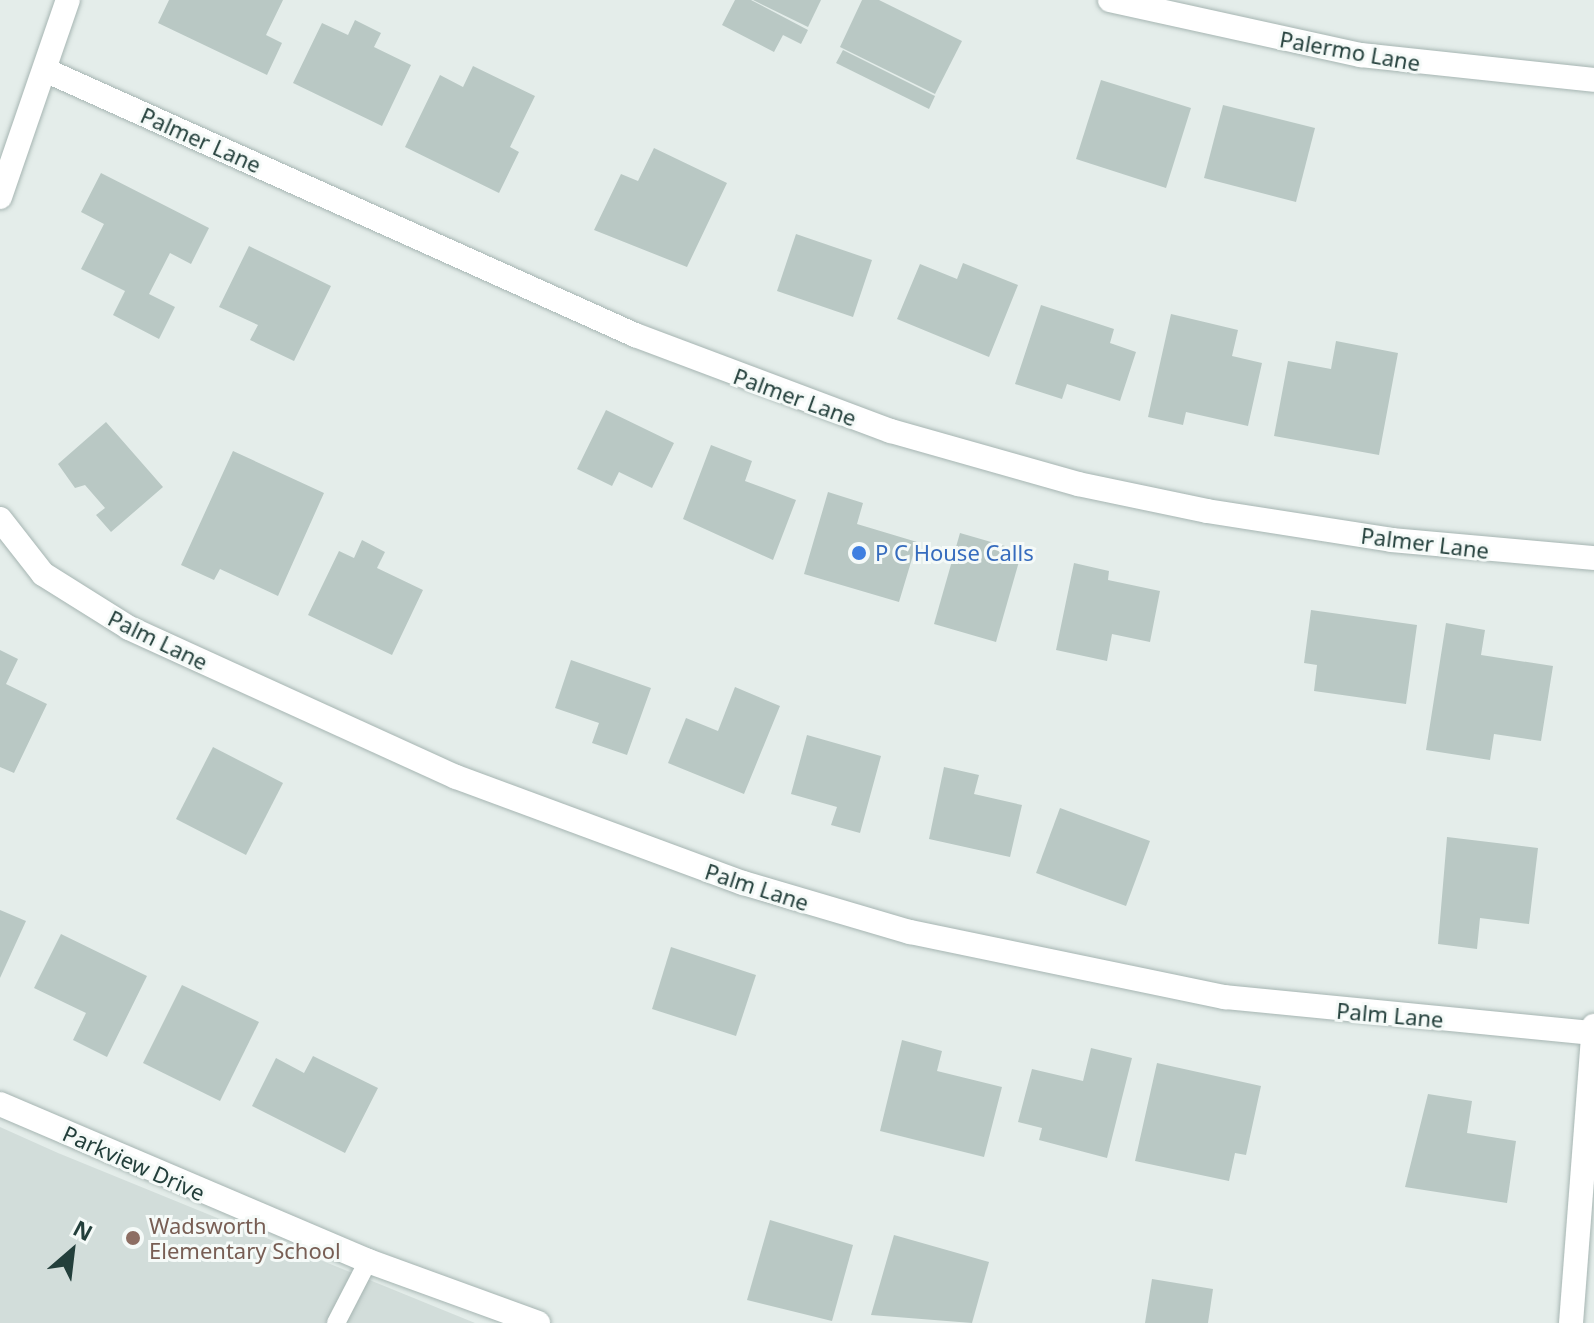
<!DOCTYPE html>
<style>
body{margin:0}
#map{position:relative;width:1594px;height:1323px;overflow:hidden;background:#e4edea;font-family:"Noto Sans",sans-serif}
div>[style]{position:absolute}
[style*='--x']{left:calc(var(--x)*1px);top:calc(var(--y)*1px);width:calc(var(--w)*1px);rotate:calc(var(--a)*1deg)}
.built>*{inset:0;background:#d2ddda}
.building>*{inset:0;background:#b9c8c4}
.roads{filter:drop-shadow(0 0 2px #a6b5b2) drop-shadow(0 0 2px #a6b5b2)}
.service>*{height:18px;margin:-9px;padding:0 9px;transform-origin:9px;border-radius:9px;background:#fff}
.minor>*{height:24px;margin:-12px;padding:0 12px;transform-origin:12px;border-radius:12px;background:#fff}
.tertiary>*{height:24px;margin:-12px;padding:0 12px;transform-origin:12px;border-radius:12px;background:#fff}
.dots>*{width:22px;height:22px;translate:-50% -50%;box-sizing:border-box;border:4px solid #f5faf8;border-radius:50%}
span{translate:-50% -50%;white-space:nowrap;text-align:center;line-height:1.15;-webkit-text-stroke:6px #f5faf8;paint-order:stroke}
.street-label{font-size:22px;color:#233f3b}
.shop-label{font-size:22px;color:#366cbe}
.left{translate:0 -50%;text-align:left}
.education-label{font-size:22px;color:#785e54}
.north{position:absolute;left:32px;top:1211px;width:80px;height:80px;-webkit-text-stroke:6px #f5faf8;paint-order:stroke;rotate:28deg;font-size:22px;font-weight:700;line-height:32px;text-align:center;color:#233f3b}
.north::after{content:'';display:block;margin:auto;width:28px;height:36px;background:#233f3b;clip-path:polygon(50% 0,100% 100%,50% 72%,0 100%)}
</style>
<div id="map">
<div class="built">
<i style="clip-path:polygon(0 1127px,58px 1153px,475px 1323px,0 1323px)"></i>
</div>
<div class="building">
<i style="clip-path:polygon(169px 0,283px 0,266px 35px,282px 43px,267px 75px,158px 23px)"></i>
<i style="clip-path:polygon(735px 0,751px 0,808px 30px,801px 44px,783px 35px,774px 52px,722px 25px)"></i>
<i style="clip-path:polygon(753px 0,821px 0,808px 27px)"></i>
<i style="clip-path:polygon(862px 0,879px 0,962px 41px,935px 94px,840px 47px)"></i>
<i style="clip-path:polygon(355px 20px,381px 33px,374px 47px,411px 65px,382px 126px,293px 83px,322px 23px,348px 35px)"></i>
<i style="clip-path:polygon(843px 50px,935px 96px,929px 109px,836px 63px)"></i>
<i style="clip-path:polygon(473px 66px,535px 96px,510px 147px,519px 152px,499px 193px,405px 147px,440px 75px,463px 87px)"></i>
<i style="clip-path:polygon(1101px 80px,1191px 108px,1166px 188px,1076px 159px)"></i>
<i style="clip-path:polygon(1223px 105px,1315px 128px,1296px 202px,1204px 178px)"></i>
<i style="clip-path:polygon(654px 148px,727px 183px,687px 267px,594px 230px,621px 174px,638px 181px)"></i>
<i style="clip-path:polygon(101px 173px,209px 228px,191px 264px,170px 253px,149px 294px,175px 307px,159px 339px,113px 315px,125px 291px,81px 269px,104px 224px,81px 212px)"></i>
<i style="clip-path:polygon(796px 234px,872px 260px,853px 317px,777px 291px)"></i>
<i style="clip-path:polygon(249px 246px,331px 286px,294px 361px,250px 340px,258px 325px,219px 307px)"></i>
<i style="clip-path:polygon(963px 263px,1018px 285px,989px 357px,897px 319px,920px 264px,957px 279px)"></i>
<i style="clip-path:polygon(1041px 305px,1114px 329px,1110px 343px,1136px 352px,1120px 401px,1067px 384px,1062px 399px,1015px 384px)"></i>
<i style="clip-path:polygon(1171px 314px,1238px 330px,1232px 356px,1262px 363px,1248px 426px,1186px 412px,1183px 425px,1148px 417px)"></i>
<i style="clip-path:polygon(1336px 341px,1398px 353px,1379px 455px,1274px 436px,1288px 361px,1331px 369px)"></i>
<i style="clip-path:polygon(606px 410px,674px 443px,652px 488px,619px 472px,612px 486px,577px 469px)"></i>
<i style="clip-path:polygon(106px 422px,163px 487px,111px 532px,96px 515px,105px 508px,85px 485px,75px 488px,58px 464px)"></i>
<i style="clip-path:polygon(711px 445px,752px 461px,745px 481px,796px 500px,773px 560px,683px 519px)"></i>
<i style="clip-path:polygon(233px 451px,324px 493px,278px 596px,220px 569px,214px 580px,181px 565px)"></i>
<i style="clip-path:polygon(828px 492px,863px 503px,857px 524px,917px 542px,899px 602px,804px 574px)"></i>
<i style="clip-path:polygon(960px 533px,1022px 551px,996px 642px,934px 624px)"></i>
<i style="clip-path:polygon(362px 540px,385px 552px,377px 568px,423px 590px,392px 655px,308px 615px,339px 551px,354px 558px)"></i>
<i style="clip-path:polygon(1074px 563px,1109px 571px,1108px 580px,1160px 591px,1150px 642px,1112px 634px,1107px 661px,1056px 650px)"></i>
<i style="clip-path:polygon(1311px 610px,1417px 625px,1406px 704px,1314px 691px,1317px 665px,1304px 663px)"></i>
<i style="clip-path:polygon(1446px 623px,1485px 630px,1481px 655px,1553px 666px,1541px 741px,1494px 734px,1490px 760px,1426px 750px)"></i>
<i style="clip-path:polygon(0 650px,18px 659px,6px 684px,47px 704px,14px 773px,0 767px)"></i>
<i style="clip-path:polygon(571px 660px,651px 688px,627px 755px,592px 743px,599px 723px,555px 708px)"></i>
<i style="clip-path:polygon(735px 687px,780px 706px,744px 794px,668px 763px,686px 718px,718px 731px)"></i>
<i style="clip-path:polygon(807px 735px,881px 756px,860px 833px,831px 825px,837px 807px,791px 794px)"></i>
<i style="clip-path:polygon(213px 747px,283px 783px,246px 855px,176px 819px)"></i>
<i style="clip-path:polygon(944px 767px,979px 775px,974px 794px,1022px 805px,1010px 857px,929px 839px)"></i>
<i style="clip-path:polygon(1060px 808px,1150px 841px,1126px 906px,1036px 873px)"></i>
<i style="clip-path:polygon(1447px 837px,1538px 848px,1529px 924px,1480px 918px,1477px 949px,1438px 944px)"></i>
<i style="clip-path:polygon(0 910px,26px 921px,0 978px)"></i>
<i style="clip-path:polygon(61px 934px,147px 976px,107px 1057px,73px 1040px,86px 1013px,34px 988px)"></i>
<i style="clip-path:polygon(671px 947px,756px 975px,736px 1036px,652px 1009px)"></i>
<i style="clip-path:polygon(182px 985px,259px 1022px,220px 1101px,143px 1063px)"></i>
<i style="clip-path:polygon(902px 1040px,942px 1051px,937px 1071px,1002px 1087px,984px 1157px,880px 1131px)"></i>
<i style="clip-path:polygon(1091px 1048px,1132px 1058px,1107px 1158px,1039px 1140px,1042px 1128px,1018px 1122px,1032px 1069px,1083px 1081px)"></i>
<i style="clip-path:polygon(313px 1056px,378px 1088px,345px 1153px,252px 1106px,276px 1058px,304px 1073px)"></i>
<i style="clip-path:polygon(1157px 1063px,1261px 1086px,1246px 1155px,1235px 1153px,1229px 1181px,1135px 1161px)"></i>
<i style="clip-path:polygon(1428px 1094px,1472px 1101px,1467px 1133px,1516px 1141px,1507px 1203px,1405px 1187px)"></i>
<i style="clip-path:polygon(770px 1220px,853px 1245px,832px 1321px,747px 1300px)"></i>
<i style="clip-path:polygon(894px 1235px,989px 1262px,972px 1323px,871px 1315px)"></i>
<i style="clip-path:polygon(1152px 1279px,1213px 1289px,1208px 1323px,1145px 1323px)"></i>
</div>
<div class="roads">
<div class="service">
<i style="--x:336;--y:1323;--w:70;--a:-62.7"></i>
</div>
<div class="minor">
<i style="--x:1110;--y:0;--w:257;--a:12.4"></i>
<i style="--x:1361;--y:55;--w:234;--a:6.1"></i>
<i style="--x:45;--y:70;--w:647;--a:24.19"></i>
<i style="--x:635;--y:335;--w:273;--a:20.6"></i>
<i style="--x:891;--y:431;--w:194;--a:15.8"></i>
<i style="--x:1078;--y:484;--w:132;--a:11.8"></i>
<i style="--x:1207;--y:511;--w:187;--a:8.9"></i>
<i style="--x:1392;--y:540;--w:203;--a:5.1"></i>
<i style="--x:0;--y:197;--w:208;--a:-71"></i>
<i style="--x:0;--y:519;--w:70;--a:52"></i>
<i style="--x:43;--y:574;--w:102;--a:32.1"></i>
<i style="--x:129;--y:628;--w:359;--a:24.5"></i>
<i style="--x:456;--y:777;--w:306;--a:20.3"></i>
<i style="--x:743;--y:883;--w:174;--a:16.4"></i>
<i style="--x:910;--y:932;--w:322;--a:11.7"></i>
<i style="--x:1225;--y:997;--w:371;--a:5.6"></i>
<i style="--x:1571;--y:1323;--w:298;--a:-85.6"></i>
</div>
<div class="tertiary">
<i style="--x:0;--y:1104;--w:400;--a:23.1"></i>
<i style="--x:368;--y:1261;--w:181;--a:20"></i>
</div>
</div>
<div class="dots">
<i style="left:859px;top:553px;background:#3f7fe0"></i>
<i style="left:133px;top:1238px;background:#8d6e63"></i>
</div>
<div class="street-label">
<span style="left:1350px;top:51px;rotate:10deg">Palermo Lane</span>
<span style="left:201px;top:140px;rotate:24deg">Palmer Lane</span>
<span style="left:795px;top:397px;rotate:20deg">Palmer Lane</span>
<span style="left:1425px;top:543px;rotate:7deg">Palmer Lane</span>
<span style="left:158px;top:640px;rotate:26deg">Palm Lane</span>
<span style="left:757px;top:887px;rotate:18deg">Palm Lane</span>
<span style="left:1390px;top:1015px;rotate:5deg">Palm Lane</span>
<span style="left:134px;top:1163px;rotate:24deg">Parkview Drive</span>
</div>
<div class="shop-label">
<span class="left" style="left:875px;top:553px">P C House Calls</span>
</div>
<div class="education-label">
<span class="left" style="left:149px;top:1238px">Wadsworth<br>Elementary School</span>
</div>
<div class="north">N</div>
</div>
